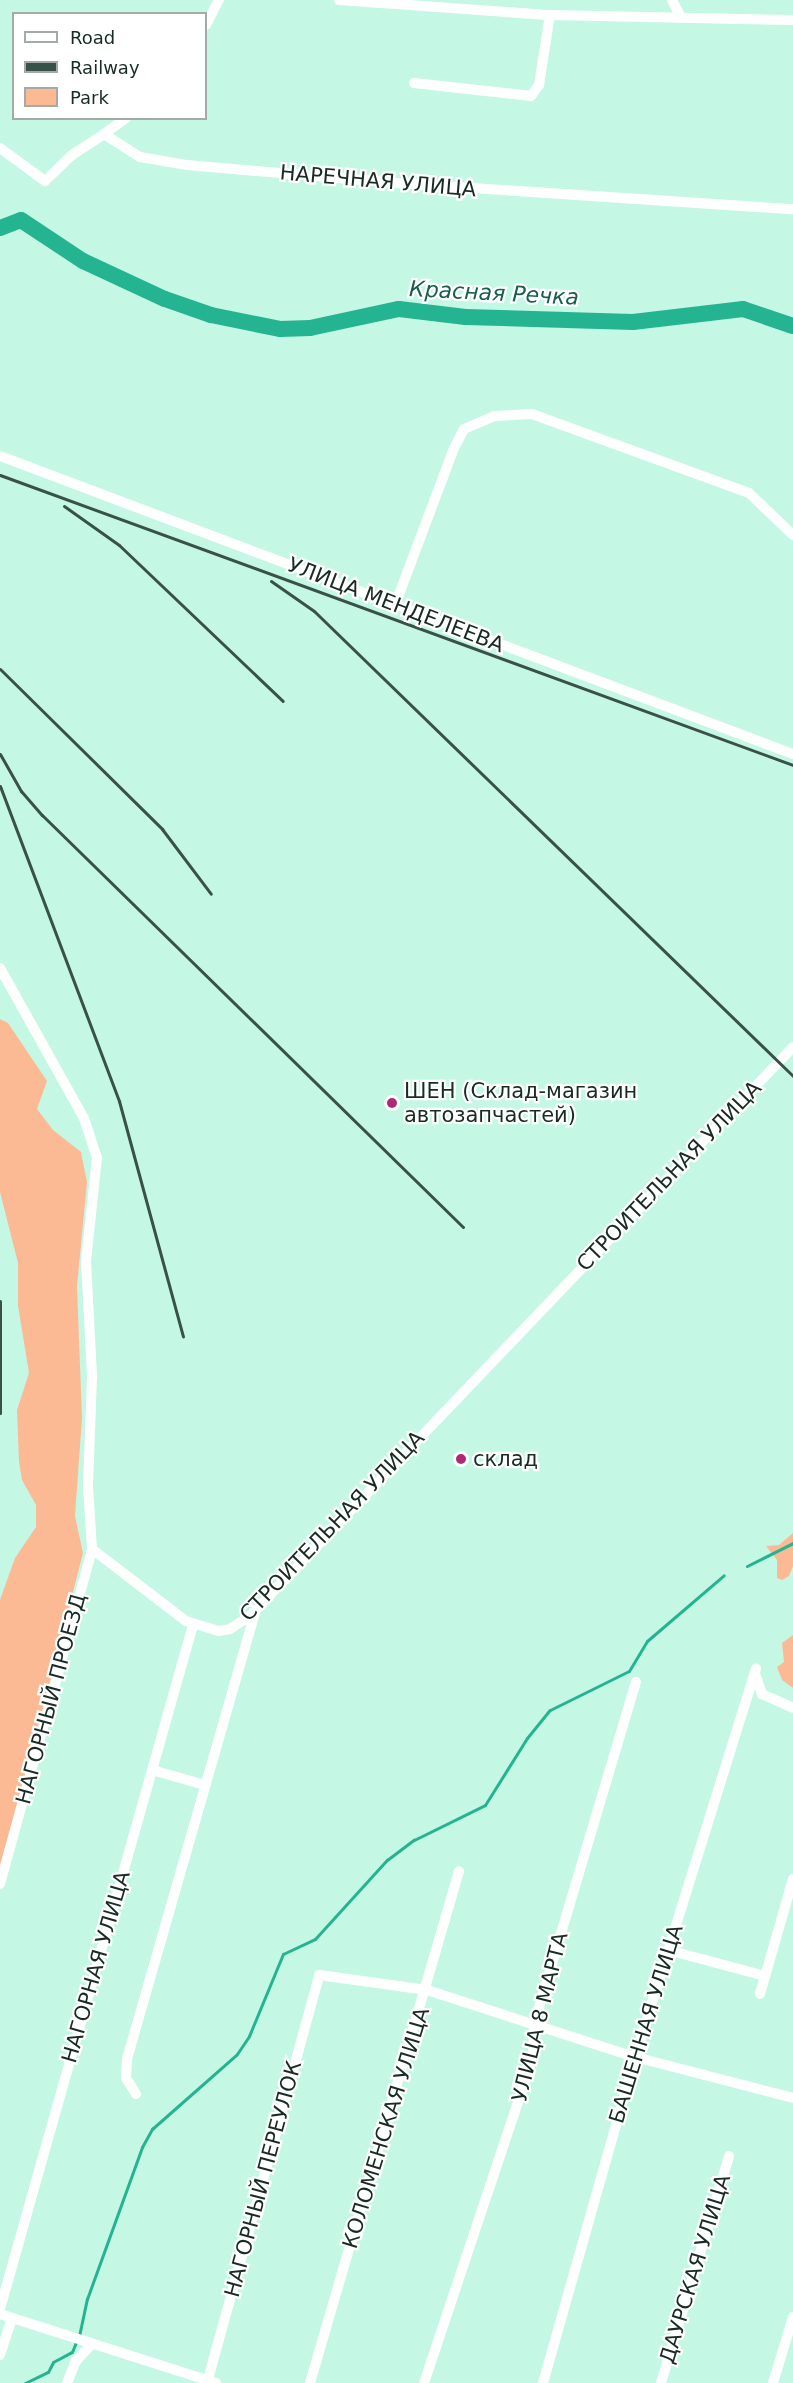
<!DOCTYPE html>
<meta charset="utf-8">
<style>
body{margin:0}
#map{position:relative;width:793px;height:2383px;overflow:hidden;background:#c5f7e5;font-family:"DejaVu Sans",sans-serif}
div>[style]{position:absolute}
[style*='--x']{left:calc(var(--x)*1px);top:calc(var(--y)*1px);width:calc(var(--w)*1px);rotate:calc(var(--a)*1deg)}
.green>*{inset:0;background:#fcba94}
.stream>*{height:3px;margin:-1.5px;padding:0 1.5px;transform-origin:1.5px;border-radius:1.5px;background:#25b491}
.river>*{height:16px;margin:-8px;padding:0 8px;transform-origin:8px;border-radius:8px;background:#25b491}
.minor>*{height:10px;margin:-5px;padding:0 5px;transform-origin:5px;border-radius:5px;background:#fff}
.rail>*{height:3px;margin:-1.5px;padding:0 1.5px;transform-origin:1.5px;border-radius:1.5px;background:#385149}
.dots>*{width:16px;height:16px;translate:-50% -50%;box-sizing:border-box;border:3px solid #fff;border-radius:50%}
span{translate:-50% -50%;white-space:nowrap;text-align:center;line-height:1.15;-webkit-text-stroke:4.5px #fff;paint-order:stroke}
.street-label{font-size:21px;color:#182b25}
.poi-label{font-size:21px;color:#182b25}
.left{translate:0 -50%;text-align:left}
.water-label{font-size:22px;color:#175e4b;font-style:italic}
.legend{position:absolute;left:12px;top:12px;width:195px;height:108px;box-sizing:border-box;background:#fff;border:2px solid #a3aaa8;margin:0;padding:8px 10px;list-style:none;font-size:18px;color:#182b25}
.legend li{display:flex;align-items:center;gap:12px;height:30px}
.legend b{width:30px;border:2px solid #a3aaa8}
</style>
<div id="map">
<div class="green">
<i style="clip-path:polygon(0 1019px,8px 1023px,47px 1081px,37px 1109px,53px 1130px,81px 1152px,87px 1182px,77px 1286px,82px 1418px,75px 1516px,83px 1553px,0 1875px,0 1600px,15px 1558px,36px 1527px,36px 1505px,22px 1480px,19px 1462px,17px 1410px,29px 1373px,18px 1306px,18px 1263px,0 1192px)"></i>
<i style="clip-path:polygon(793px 1533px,793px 1566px,789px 1576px,782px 1580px,777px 1578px,777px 1560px,766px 1546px,779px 1545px)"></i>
<i style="clip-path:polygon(793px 1635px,793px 1688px,782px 1680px,777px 1667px,784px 1662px,782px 1643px)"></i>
</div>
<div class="stream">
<i style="--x:747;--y:1566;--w:51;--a:-26.6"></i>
<i style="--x:79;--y:2336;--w:38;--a:-78"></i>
<i style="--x:87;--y:2299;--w:162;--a:-70.1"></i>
<i style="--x:142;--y:2147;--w:21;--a:-61"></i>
<i style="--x:152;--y:2129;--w:113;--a:-41.4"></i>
<i style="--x:237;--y:2054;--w:22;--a:-56"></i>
<i style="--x:249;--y:2036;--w:89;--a:-67.5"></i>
<i style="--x:283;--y:1954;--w:35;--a:-25"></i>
<i style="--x:315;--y:1939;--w:107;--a:-47.7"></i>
<i style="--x:387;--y:1860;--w:34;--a:-37"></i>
<i style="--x:414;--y:1840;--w:79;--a:-26.2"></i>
<i style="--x:485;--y:1805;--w:79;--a:-57.9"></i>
<i style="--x:527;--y:1738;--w:36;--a:-51"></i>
<i style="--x:550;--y:1710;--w:88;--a:-26.3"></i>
<i style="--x:629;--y:1671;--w:35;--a:-59"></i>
<i style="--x:647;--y:1641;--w:101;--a:-40.6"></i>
<i style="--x:25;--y:2383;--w:25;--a:-26"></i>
<i style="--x:48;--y:2372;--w:11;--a:-63"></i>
<i style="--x:53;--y:2362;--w:21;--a:-28"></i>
<i style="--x:72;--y:2352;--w:11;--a:-68"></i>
</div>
<div class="river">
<i style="--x:0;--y:228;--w:22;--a:-21"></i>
<i style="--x:21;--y:220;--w:74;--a:33.5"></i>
<i style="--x:83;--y:261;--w:90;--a:24.9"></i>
<i style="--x:165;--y:299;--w:49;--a:19.2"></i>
<i style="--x:211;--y:315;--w:70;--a:11.5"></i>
<i style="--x:280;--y:329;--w:30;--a:-2"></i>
<i style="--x:310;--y:328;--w:91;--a:-12.1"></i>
<i style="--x:399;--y:309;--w:67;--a:6.8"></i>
<i style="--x:466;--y:317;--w:167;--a:1.7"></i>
<i style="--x:633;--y:322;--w:111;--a:-6.7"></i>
<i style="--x:743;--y:309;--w:53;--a:18.8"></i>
</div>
<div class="minor">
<i style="--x:339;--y:0;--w:212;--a:4.1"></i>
<i style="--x:550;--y:15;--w:243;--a:1.2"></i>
<i style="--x:672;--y:0;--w:20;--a:63"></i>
<i style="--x:206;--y:25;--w:28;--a:-63"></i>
<i style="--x:414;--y:83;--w:118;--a:6.3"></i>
<i style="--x:531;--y:96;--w:14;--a:-54"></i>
<i style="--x:539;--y:85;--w:71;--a:-81.1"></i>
<i style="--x:104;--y:134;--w:27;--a:-36"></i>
<i style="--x:0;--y:148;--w:56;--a:36.3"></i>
<i style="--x:45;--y:181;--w:37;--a:-44"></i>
<i style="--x:72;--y:155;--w:38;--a:-33"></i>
<i style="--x:104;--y:134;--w:43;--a:32.6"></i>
<i style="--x:140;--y:157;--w:48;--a:9.7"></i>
<i style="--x:187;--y:165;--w:211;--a:4.9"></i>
<i style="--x:397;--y:183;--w:397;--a:3.8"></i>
<i style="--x:0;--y:456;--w:847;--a:20.6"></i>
<i style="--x:395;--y:605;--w:168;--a:-69.4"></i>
<i style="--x:454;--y:448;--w:21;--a:-62"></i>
<i style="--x:464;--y:429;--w:33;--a:-23"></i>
<i style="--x:494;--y:416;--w:38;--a:-3"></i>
<i style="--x:532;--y:414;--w:231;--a:20"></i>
<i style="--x:749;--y:493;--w:61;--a:43.7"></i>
<i style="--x:0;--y:968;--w:172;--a:60.8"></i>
<i style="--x:84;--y:1118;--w:42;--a:72"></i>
<i style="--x:97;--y:1158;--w:104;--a:96.1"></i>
<i style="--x:86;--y:1261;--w:116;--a:87"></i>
<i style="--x:92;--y:1377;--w:110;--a:92.1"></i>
<i style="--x:88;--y:1487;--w:62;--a:86.3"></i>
<i style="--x:92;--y:1549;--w:118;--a:37.5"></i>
<i style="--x:186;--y:1621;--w:34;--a:17"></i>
<i style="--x:219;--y:1631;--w:11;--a:-10"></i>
<i style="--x:230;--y:1629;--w:24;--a:-33"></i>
<i style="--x:250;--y:1616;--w:787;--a:-46.34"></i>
<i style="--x:755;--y:1673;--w:22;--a:72"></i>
<i style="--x:762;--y:1694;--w:34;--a:24"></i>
<i style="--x:152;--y:1770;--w:55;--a:15.8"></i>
<i style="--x:0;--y:1884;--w:347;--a:-74.6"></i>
<i style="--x:668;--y:1950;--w:100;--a:15"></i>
<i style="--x:760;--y:1994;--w:120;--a:-74"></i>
<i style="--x:136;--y:2094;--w:19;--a:-122"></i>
<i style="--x:126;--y:2078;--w:19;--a:-87"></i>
<i style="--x:127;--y:2059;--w:465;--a:-74"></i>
<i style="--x:0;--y:2309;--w:711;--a:-74.24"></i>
<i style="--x:0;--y:2314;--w:227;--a:17.7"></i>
<i style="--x:0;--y:2355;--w:38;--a:-72"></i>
<i style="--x:67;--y:2383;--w:24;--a:-68"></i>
<i style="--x:76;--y:2361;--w:23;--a:-47"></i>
<i style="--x:207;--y:2383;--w:423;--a:-74.6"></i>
<i style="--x:319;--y:1975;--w:109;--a:7.9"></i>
<i style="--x:427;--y:1990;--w:219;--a:17.9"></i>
<i style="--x:635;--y:2057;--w:163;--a:14.5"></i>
<i style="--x:310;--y:2383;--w:533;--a:-73.77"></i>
<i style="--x:424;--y:2383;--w:343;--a:-71.5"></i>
<i style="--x:533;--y:2058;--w:34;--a:-88"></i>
<i style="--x:534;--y:2024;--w:357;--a:-73.4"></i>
<i style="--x:543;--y:2383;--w:339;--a:-74.2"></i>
<i style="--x:635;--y:2057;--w:407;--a:-72.7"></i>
<i style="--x:661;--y:2383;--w:237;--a:-73.3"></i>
<i style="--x:773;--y:2383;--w:69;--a:-73.1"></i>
</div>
<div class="rail">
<i style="--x:0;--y:475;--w:844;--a:20.09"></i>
<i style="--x:64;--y:506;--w:67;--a:35.3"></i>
<i style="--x:119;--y:545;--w:226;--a:43.6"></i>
<i style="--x:271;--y:581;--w:52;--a:34.9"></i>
<i style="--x:314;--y:611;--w:668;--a:44.15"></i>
<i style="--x:0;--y:669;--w:228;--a:44.6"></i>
<i style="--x:162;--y:829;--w:81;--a:53"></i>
<i style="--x:0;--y:754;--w:43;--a:60.4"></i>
<i style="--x:21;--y:791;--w:32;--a:49"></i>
<i style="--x:42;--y:815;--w:589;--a:44.38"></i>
<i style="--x:0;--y:786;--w:337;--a:69.3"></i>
<i style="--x:119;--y:1101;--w:244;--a:74.8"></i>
<i style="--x:0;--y:1301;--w:112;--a:90"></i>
</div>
<div class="dots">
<i style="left:392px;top:1103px;background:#ae2a74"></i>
<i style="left:461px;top:1459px;background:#ae2a74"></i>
</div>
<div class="street-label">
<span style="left:378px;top:181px;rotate:5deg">НАРЕЧНАЯ УЛИЦА</span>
<span style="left:396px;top:605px;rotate:21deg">УЛИЦА МЕНДЕЛЕЕВА</span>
<span style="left:669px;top:1176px;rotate:-46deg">СТРОИТЕЛЬНАЯ УЛИЦА</span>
<span style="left:332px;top:1526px;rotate:-46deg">СТРОИТЕЛЬНАЯ УЛИЦА</span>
<span style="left:51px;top:1699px;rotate:-75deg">НАГОРНЫЙ ПРОЕЗД</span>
<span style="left:96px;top:1967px;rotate:-74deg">НАГОРНАЯ УЛИЦА</span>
<span style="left:540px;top:2017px;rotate:-76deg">УЛИЦА 8 МАРТА</span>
<span style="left:646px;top:2024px;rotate:-73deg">БАШЕННАЯ УЛИЦА</span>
<span style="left:386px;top:2128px;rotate:-73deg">КОЛОМЕНСКАЯ УЛИЦА</span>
<span style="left:263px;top:2179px;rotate:-75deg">НАГОРНЫЙ ПЕРЕУЛОК</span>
<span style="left:695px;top:2269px;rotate:-73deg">ДАУРСКАЯ УЛИЦА</span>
</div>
<div class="poi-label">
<span class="left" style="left:404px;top:1103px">ШЕН (Склад-магазин<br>автозапчастей)</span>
<span class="left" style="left:473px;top:1459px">склад</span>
</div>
<div class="water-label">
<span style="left:494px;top:293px;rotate:3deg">Красная Речка</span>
</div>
<ul class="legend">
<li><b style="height:8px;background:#fff"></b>Road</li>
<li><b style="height:8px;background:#385149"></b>Railway</li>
<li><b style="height:16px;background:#fcba94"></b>Park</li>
</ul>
</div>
